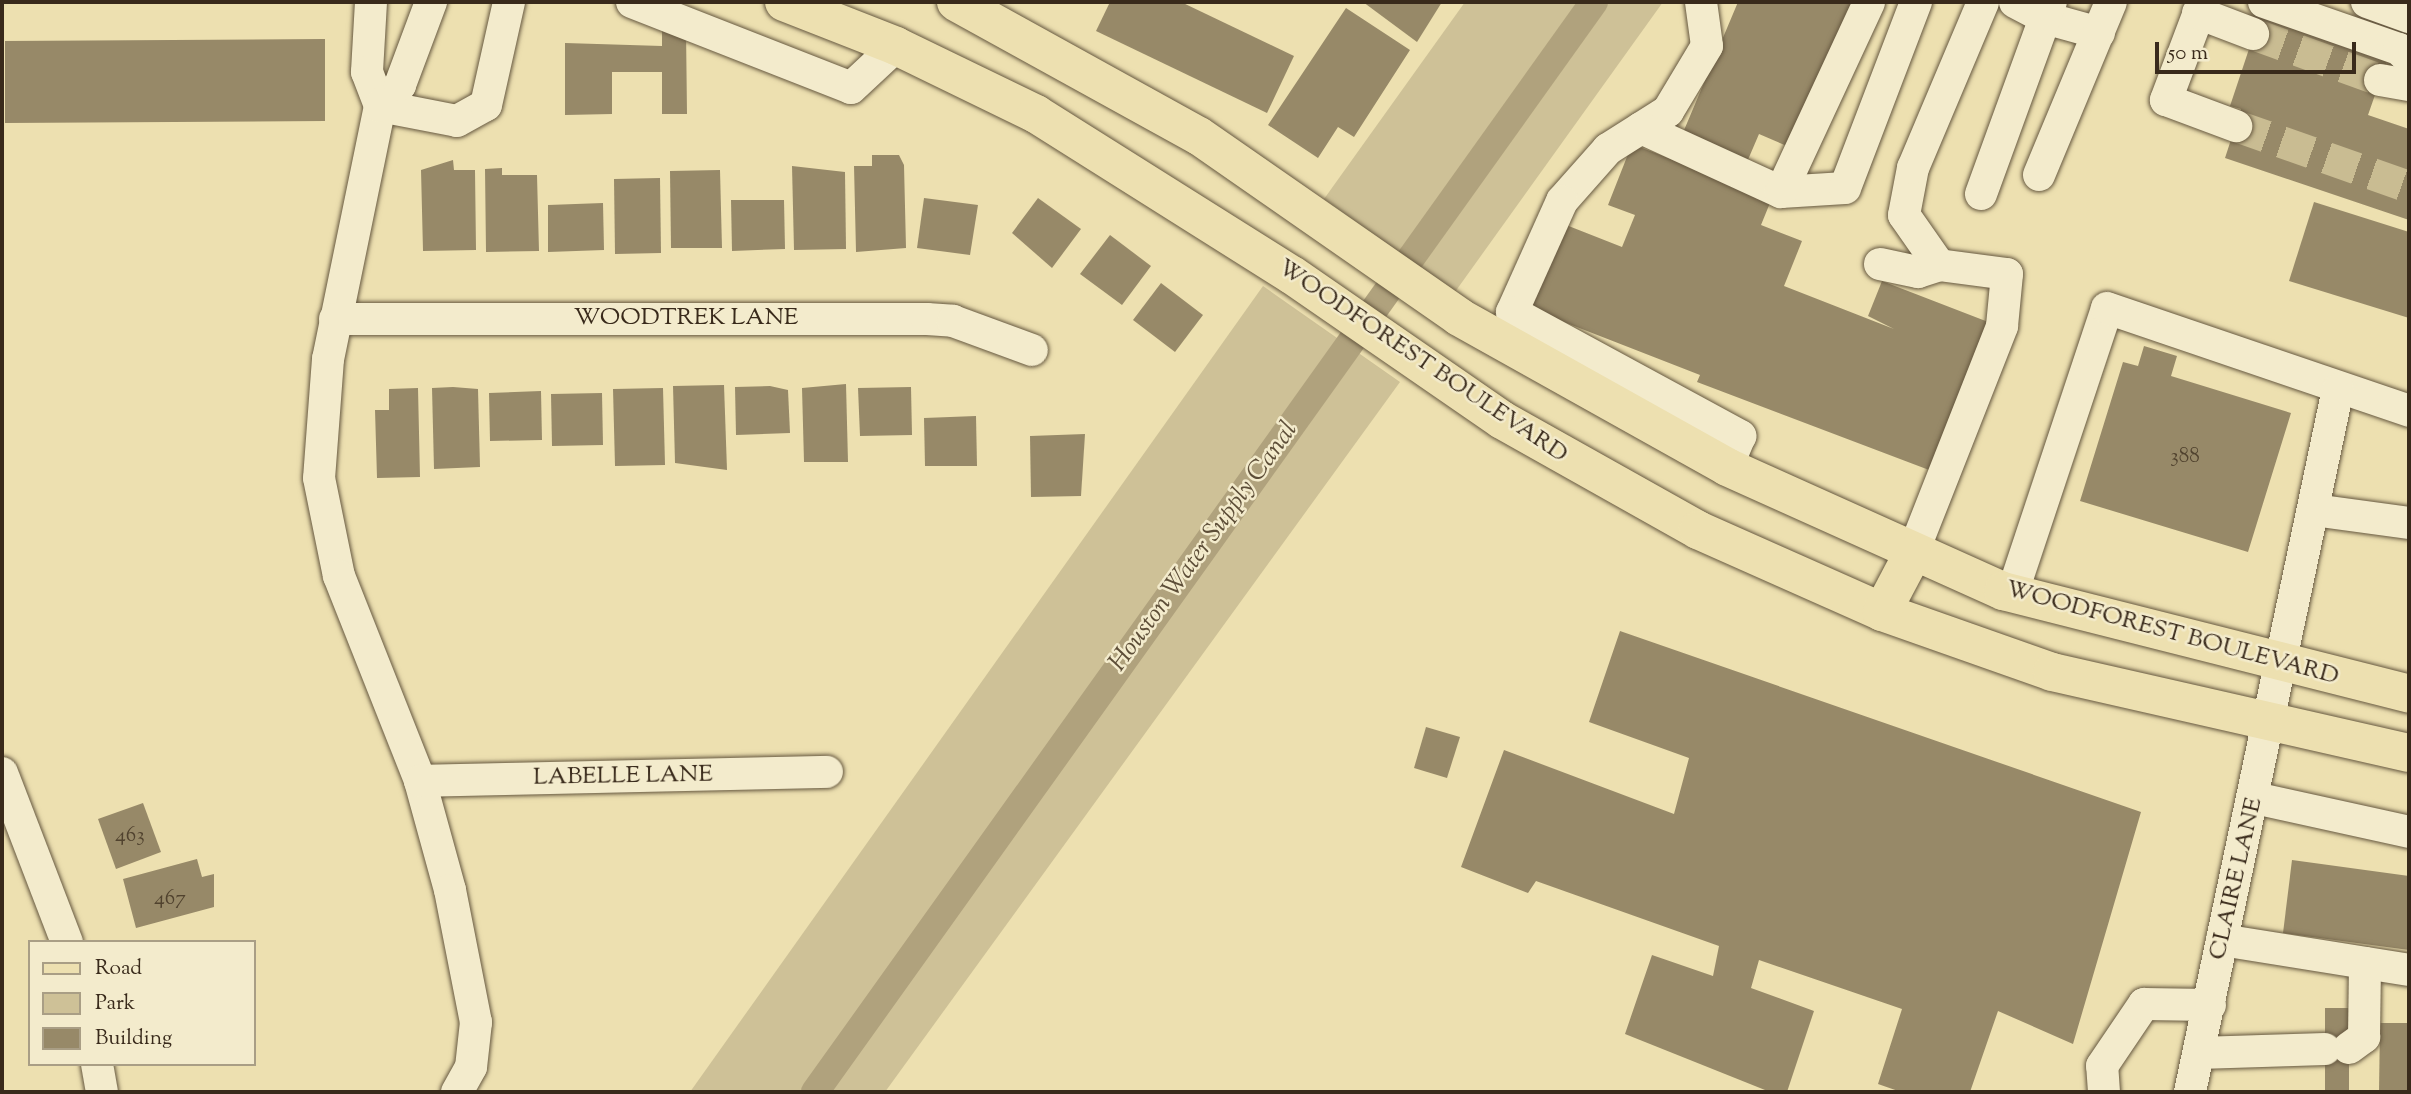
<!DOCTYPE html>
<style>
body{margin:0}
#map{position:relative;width:2411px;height:1094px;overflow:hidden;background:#ede0b0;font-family:"Sorts Mill Goudy",serif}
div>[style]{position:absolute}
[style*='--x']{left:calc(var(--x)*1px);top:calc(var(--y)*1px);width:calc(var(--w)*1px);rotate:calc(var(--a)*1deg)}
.green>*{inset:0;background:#cec197}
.canal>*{height:28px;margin:-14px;padding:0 14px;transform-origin:14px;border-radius:14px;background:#b0a27d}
.building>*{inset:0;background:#978968}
.minor-tunnel>*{height:32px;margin-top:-16px;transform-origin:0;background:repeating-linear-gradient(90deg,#c9bc92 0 32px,transparent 0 48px)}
.roads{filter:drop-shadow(0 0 2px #665840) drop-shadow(0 0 2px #665840)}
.minor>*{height:32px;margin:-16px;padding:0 16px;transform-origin:16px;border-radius:16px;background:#f3ebcc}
.major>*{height:38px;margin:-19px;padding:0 19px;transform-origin:19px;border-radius:19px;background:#ede0b0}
span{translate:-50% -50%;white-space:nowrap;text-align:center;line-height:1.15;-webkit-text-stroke:5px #f3ebcc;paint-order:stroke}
.number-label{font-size:21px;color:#50422e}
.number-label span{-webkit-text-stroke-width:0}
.street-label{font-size:24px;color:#392a1b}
.water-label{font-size:26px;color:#5d4e38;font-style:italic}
.frame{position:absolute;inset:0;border:4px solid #392a1b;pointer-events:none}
.legend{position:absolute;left:28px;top:940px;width:228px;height:126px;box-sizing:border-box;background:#f3ebcc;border:2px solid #a99e85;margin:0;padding:9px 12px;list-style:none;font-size:21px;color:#392a1b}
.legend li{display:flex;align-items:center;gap:14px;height:35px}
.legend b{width:35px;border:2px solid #a99e85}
.scale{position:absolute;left:2155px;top:42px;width:201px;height:32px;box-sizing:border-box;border:4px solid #392a1b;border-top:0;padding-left:9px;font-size:21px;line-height:24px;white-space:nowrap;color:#392a1b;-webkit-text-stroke:5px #f3ebcc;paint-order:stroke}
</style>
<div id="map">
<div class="green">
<i style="clip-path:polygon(1465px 2px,1663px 2px,1455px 292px,1324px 199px)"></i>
<i style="clip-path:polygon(1263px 286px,1400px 382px,885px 1092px,690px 1092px)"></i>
</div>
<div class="canal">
<i style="--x:815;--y:1092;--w:1340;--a:-54.45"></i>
</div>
<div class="building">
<i style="clip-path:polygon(1110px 2px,1181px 2px,1294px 56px,1267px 113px,1096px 31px)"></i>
<i style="clip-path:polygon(1363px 2px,1442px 2px,1417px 42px)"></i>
<i style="clip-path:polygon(1738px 2px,1856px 2px,1794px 149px,1759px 134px,1747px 162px,1682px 135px)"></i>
<i style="clip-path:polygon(1346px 8px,1410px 50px,1354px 137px,1338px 127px,1318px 158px,1268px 125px)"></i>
<i style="clip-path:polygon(2261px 13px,2389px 55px,2368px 115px,2409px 129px,2409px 220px,2225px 158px,2241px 109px,2230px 106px)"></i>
<i style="clip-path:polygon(662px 29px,686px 29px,687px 114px,662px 114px,662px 72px,612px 72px,612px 114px,565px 115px,565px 43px,662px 46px)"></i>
<i style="clip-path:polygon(325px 39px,325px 121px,5px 123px,5px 41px)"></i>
<i style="clip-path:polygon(1632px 144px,1772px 198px,1761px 225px,1802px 241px,1784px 286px,1894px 329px,1868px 316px,1882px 281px,1996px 325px,1937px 473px,1697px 382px,1700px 375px,1528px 308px,1561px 223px,1622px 247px,1635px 215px,1608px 205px)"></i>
<i style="clip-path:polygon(872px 155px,899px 155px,904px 165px,906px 248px,856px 252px,854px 166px,872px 166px)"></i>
<i style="clip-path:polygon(453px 160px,454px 170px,475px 170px,476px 250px,423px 251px,421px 170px)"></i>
<i style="clip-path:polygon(792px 166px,845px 172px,846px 249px,794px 250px)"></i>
<i style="clip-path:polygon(502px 168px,502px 175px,537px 175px,539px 251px,486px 252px,485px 169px)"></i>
<i style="clip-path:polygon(720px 170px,722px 248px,671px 248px,670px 171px)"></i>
<i style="clip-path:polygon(660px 178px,661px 253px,615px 254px,614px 179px)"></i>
<i style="clip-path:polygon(924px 198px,978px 205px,970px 255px,917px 248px)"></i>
<i style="clip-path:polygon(1038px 198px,1081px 229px,1052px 268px,1012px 233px)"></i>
<i style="clip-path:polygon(731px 200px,784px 200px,785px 249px,732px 251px)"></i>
<i style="clip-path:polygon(2314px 202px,2409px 232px,2409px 318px,2289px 281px)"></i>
<i style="clip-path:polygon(603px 203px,604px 250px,548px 252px,548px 205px)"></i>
<i style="clip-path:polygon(1110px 235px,1151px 266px,1122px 305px,1080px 274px)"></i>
<i style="clip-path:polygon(1161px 283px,1203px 315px,1175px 352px,1133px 320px)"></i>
<i style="clip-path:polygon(2144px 346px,2177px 356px,2171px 376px,2291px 413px,2248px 552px,2080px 501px,2123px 362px,2138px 366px)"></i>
<i style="clip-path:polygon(846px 384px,848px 462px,804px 462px,802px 388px)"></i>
<i style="clip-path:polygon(724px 385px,727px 470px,675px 463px,673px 386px)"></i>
<i style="clip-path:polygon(770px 386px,788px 390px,790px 433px,736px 435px,735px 387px)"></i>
<i style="clip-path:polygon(453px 387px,478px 389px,480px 467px,434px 469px,432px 388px)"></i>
<i style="clip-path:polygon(911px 387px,912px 435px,860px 436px,858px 388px)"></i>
<i style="clip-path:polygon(418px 388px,420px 477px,377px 478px,375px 410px,389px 410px,389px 389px)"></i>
<i style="clip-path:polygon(663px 388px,665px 465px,615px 466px,613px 389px)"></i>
<i style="clip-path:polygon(541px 391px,542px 440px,490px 441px,489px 393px)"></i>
<i style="clip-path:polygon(602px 393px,603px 445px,552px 446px,551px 394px)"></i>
<i style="clip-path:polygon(976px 416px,977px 466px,925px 466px,924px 418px)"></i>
<i style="clip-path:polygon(1085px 434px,1081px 496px,1031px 497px,1030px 436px)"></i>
<i style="clip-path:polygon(1620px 631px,2141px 812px,2073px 1044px,1998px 1011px,1970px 1092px,1901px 1092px,1878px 1084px,1902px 1009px,1759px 960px,1751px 988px,1814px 1011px,1787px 1092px,1770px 1092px,1625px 1034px,1652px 955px,1713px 976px,1719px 946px,1536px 881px,1528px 893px,1461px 867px,1504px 750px,1674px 814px,1689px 758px,1589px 722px)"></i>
<i style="clip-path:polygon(1426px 727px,1460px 737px,1447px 778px,1414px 768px)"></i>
<i style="clip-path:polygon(143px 803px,161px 852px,116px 869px,98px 819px)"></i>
<i style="clip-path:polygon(197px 859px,202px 877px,214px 874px,214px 907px,136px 928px,123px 879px)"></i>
<i style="clip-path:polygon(2292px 860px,2409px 876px,2409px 950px,2283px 933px)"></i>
<i style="clip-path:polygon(2325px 1008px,2349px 1008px,2349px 1092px,2325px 1092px)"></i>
<i style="clip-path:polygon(2380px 1023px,2409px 1023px,2409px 1092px,2379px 1092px)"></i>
</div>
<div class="minor-tunnel">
<i style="--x:2253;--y:34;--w:135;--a:19.9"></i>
<i style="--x:2236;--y:126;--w:183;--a:19.4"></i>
</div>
<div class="roads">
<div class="minor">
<i style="--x:371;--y:2;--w:70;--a:93.3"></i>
<i style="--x:367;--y:72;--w:36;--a:69"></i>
<i style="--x:380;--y:106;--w:258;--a:101.6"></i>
<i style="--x:328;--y:359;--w:119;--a:94.3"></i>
<i style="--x:319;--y:478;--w:100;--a:78.5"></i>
<i style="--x:339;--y:576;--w:220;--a:68.4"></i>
<i style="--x:420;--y:781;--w:113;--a:74.6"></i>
<i style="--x:450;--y:890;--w:135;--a:78.9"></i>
<i style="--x:476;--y:1022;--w:45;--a:96.3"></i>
<i style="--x:471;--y:1067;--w:29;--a:119"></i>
<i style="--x:632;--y:2;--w:235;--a:21.4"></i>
<i style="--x:851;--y:88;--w:62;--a:-43"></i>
<i style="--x:1701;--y:2;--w:44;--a:82.2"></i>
<i style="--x:1707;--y:46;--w:76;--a:121"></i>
<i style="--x:1668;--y:111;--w:71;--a:147.7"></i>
<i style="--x:1608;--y:149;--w:69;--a:131.5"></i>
<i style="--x:1562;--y:201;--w:122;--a:114.2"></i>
<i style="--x:1512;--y:312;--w:260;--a:28.5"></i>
<i style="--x:1740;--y:436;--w:34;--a:113"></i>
<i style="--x:2015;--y:2;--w:34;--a:28"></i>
<i style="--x:2045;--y:18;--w:56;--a:15.5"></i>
<i style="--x:2203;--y:2;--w:105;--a:110.7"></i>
<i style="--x:2166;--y:100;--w:75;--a:20.4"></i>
<i style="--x:2264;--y:2;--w:143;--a:19.2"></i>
<i style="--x:2399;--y:49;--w:14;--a:45"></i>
<i style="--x:2367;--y:2;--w:45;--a:19.7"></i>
<i style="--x:2198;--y:13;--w:59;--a:20.9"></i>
<i style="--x:2380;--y:80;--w:29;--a:10"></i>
<i style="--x:380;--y:106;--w:78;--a:11"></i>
<i style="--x:457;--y:121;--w:33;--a:-29"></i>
<i style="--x:486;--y:105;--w:106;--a:-77.4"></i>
<i style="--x:380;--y:106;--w:29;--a:-46"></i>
<i style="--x:400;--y:85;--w:89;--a:-69.5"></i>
<i style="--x:1641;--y:128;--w:154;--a:24.6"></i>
<i style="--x:1781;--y:192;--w:64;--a:-3.6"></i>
<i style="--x:1845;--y:188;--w:199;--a:-69.1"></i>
<i style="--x:2039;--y:175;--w:187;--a:-67.4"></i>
<i style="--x:1781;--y:192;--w:209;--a:-65.1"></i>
<i style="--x:1981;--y:194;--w:204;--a:-70"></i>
<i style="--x:1880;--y:264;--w:39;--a:12"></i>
<i style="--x:1918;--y:272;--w:22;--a:-18"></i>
<i style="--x:335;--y:319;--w:592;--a:0"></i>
<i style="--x:927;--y:319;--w:26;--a:4"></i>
<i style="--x:953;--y:321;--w:84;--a:20.2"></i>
<i style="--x:2314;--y:510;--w:96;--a:7.8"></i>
<i style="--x:1912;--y:555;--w:246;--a:-68.5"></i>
<i style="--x:2002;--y:326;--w:52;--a:-84.5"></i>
<i style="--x:2007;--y:274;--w:69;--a:-172.5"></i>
<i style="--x:1939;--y:265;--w:61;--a:-125"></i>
<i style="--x:1904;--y:215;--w:48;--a:-79.2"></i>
<i style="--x:1913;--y:168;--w:180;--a:-67.1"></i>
<i style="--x:2012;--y:594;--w:301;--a:-71.6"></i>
<i style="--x:2107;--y:308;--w:319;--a:18.8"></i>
<i style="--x:2;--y:773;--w:181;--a:69"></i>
<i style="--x:420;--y:781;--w:407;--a:-1.3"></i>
<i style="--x:2255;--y:798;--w:158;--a:12.4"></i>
<i style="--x:2222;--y:940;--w:189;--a:9.1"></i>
<i style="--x:2349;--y:1048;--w:19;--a:-36"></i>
<i style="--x:2364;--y:1037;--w:74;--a:-89.2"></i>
<i style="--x:2199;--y:1053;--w:126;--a:-1.8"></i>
<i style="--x:97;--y:1064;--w:28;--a:80"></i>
<i style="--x:2104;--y:1092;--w:26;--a:-94"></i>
<i style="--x:2102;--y:1066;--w:75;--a:-55.9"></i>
<i style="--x:2144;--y:1004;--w:66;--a:0.9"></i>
<i style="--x:2190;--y:1092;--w:718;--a:-78.11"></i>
</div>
<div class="major">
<i style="--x:784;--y:2;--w:120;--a:21.4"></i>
<i style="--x:896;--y:46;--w:156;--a:25.9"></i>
<i style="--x:1036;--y:114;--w:302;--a:32.2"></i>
<i style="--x:1292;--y:275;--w:255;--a:34.6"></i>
<i style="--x:1502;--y:420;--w:225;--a:29.3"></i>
<i style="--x:1698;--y:530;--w:201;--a:24"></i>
<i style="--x:1882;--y:612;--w:180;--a:19.4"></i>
<i style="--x:2052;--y:672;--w:366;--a:12.8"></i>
<i style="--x:956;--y:2;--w:277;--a:28.9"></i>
<i style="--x:1199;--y:136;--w:317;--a:34.8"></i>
<i style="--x:1459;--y:317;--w:307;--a:29.2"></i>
<i style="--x:1727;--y:467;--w:303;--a:24.2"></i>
<i style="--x:2003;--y:591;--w:419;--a:14.2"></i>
<i style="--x:1882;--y:612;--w:64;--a:-62.2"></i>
</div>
</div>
<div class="number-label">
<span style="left:2185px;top:457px">388</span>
<span style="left:130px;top:836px">463</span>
<span style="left:170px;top:899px">467</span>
</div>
<div class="street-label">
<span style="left:686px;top:319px">WOODTREK LANE</span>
<span style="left:1422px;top:362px;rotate:34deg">WOODFOREST BOULEVARD</span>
<span style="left:2172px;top:634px;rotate:15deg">WOODFOREST BOULEVARD</span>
<span style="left:623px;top:777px;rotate:-1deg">LABELLE LANE</span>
<span style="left:2237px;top:879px;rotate:-77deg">CLAIRE LANE</span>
</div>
<div class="water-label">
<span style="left:1204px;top:547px;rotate:-54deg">Houston Water Supply Canal</span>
</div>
<div class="frame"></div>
<ul class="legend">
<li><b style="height:9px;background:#ede0b0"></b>Road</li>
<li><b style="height:19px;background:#cec197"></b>Park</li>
<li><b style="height:19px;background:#978968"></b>Building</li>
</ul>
<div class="scale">50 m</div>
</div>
